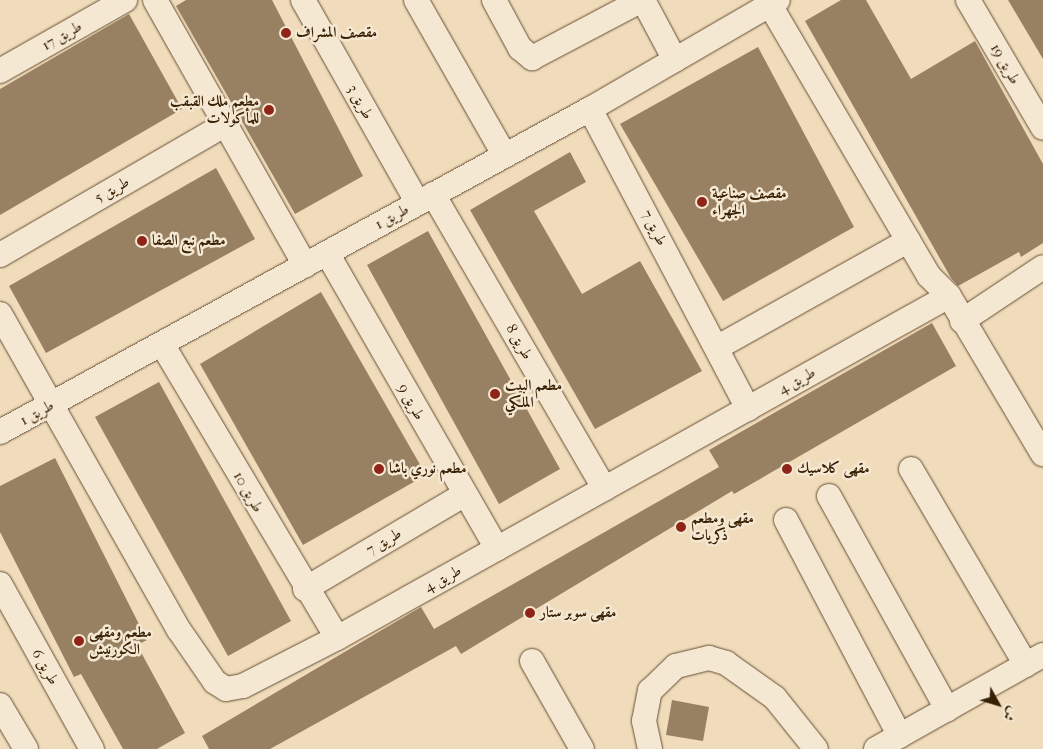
<!DOCTYPE html>
<meta charset="utf-8">
<style>
body{margin:0}
#map{position:relative;width:1043px;height:749px;overflow:hidden;background:#f0dbbb;font-family:"IM FELL French Canon",Amiri,serif}
div>[style]{position:absolute}
[style*='--x']{left:calc(var(--x)*1px);top:calc(var(--y)*1px);width:calc(var(--w)*1px);rotate:calc(var(--a)*1deg)}
.building>*{inset:0;background:#988163}
.roads{filter:drop-shadow(0 0 1px #664f32) drop-shadow(0 0 1px #664f32)}
.minor>*{height:24px;margin:-12px;padding:0 12px;transform-origin:12px;border-radius:12px;background:#f5e8d3}
.dots>*{width:14px;height:14px;translate:-50% -50%;box-sizing:border-box;border:2px solid #f5e8d3;border-radius:50%}
span{translate:-50% -50%;white-space:nowrap;text-align:center;line-height:1.15;-webkit-text-stroke:5px #f5e8d3;paint-order:stroke}
.poi-label{font-size:15px;color:#382004;font-weight:700}
.left{translate:0 -50%;text-align:left}
.right{translate:-100% -50%;text-align:right}
.street-label{font-size:15px;color:#382004}
.north{position:absolute;left:973px;top:679px;width:50px;height:50px;-webkit-text-stroke:4px #f5e8d3;paint-order:stroke;rotate:129deg;font-size:14px;font-weight:700;line-height:20px;text-align:center;color:#382004}
.north::after{content:'';display:block;margin:auto;width:18px;height:22px;background:#382004;clip-path:polygon(50% 0,100% 100%,50% 72%,0 100%)}
</style>
<div id="map">
<div class="building">
<i style="clip-path:polygon(186px 0,272px 0,363px 176px,295px 214px,176px 6px)"></i>
<i style="clip-path:polygon(841px 0,866px 0,911px 79px,975px 41px,1043px 164px,1043px 243px,1021px 257px,1019px 252px,958px 286px,951px 278px,805px 21px)"></i>
<i style="clip-path:polygon(1008px 0,1043px 0,1043px 59px)"></i>
<i style="clip-path:polygon(129px 14px,182px 109px,0 215px,0 89px)"></i>
<i style="clip-path:polygon(758px 47px,854px 227px,723px 301px,620px 124px)"></i>
<i style="clip-path:polygon(570px 152px,586px 182px,534px 211px,582px 294px,640px 261px,702px 371px,595px 429px,470px 210px)"></i>
<i style="clip-path:polygon(216px 168px,255px 239px,46px 353px,9px 286px)"></i>
<i style="clip-path:polygon(428px 231px,560px 469px,499px 504px,367px 265px)"></i>
<i style="clip-path:polygon(321px 292px,426px 475px,303px 545px,200px 364px)"></i>
<i style="clip-path:polygon(932px 323px,956px 366px,734px 494px,732px 491px,461px 654px,456px 646px,270px 749px,209px 749px,202px 736px,421px 607px,434px 629px,719px 467px,709px 450px)"></i>
<i style="clip-path:polygon(159px 382px,291px 621px,228px 656px,95px 417px)"></i>
<i style="clip-path:polygon(55px 458px,147px 640px,137px 645px,185px 733px,157px 749px,123px 749px,81px 674px,74px 677px,0 532px,0 486px)"></i>
<i style="clip-path:polygon(672px 700px,709px 707px,703px 741px,666px 735px)"></i>
</div>
<div class="roads">
<div class="minor">
<i style="--x:155;--y:0;--w:305;--a:60.5"></i>
<i style="--x:303;--y:0;--w:233;--a:60.5"></i>
<i style="--x:416;--y:0;--w:177;--a:60.3"></i>
<i style="--x:494;--y:0;--w:55;--a:61.6"></i>
<i style="--x:520;--y:48;--w:16;--a:40"></i>
<i style="--x:532;--y:58;--w:124;--a:-27.8"></i>
<i style="--x:643;--y:0;--w:68;--a:61.9"></i>
<i style="--x:968;--y:0;--w:148;--a:59.6"></i>
<i style="--x:770;--y:5;--w:314;--a:59.6"></i>
<i style="--x:929;--y:276;--w:28;--a:45"></i>
<i style="--x:949;--y:296;--w:184;--a:59.3"></i>
<i style="--x:0;--y:71;--w:144;--a:-29.6"></i>
<i style="--x:590;--y:109;--w:339;--a:62.2"></i>
<i style="--x:433;--y:194;--w:341;--a:59.8"></i>
<i style="--x:327;--y:253;--w:341;--a:60.1"></i>
<i style="--x:0;--y:255;--w:259;--a:-30.1"></i>
<i style="--x:0;--y:314;--w:363;--a:60.5"></i>
<i style="--x:179;--y:630;--w:63;--a:55.3"></i>
<i style="--x:215;--y:682;--w:13;--a:32"></i>
<i style="--x:226;--y:689;--w:17;--a:-10"></i>
<i style="--x:243;--y:686;--w:106;--a:-27.1"></i>
<i style="--x:337;--y:638;--w:701;--a:-29.2"></i>
<i style="--x:962;--y:321;--w:97;--a:-33.7"></i>
<i style="--x:162;--y:344;--w:342;--a:59.2"></i>
<i style="--x:718;--y:347;--w:218;--a:-29.2"></i>
<i style="--x:0;--y:432;--w:673;--a:-28.7"></i>
<i style="--x:590;--y:109;--w:217;--a:-30.1"></i>
<i style="--x:911;--y:469;--w:227;--a:59.6"></i>
<i style="--x:829;--y:496;--w:244;--a:61"></i>
<i style="--x:786;--y:520;--w:244;--a:62.2"></i>
<i style="--x:0;--y:584;--w:189;--a:60.9"></i>
<i style="--x:305;--y:589;--w:184;--a:-30.7"></i>
<i style="--x:532;--y:661;--w:101;--a:60.4"></i>
<i style="--x:0;--y:705;--w:51;--a:59.4"></i>
<i style="--x:650;--y:749;--w:29;--a:-102"></i>
<i style="--x:644;--y:721;--w:31;--a:-79"></i>
<i style="--x:650;--y:691;--w:36;--a:-44"></i>
<i style="--x:676;--y:666;--w:34;--a:-14"></i>
<i style="--x:709;--y:658;--w:18;--a:16"></i>
<i style="--x:726;--y:663;--w:60;--a:35.5"></i>
<i style="--x:775;--y:698;--w:65;--a:51.2"></i>
<i style="--x:876;--y:749;--w:192;--a:-29.4"></i>
</div>
</div>
<div class="dots">
<i style="left:286px;top:33px;background:#8f2418"></i>
<i style="left:269px;top:110px;background:#8f2418"></i>
<i style="left:702px;top:202px;background:#8f2418"></i>
<i style="left:142px;top:241px;background:#8f2418"></i>
<i style="left:495px;top:394px;background:#8f2418"></i>
<i style="left:379px;top:469px;background:#8f2418"></i>
<i style="left:787px;top:469px;background:#8f2418"></i>
<i style="left:681px;top:527px;background:#8f2418"></i>
<i style="left:530px;top:613px;background:#8f2418"></i>
<i style="left:79px;top:641px;background:#8f2418"></i>
</div>
<div class="poi-label">
<span class="left" style="left:296px;top:33px">مقصف المشراف</span>
<span class="right" style="left:259px;top:110px">مطعم ملك القبقب<br>للمأكولات</span>
<span class="left" style="left:712px;top:202px">مقصف صناعية<br>الجهراء</span>
<span class="left" style="left:152px;top:241px">مطعم نبع الصفا</span>
<span class="left" style="left:505px;top:394px">مطعم البيت<br>الملكي</span>
<span class="left" style="left:389px;top:469px">مطعم نوري باشا</span>
<span class="left" style="left:797px;top:469px">مقهى كلاسيك</span>
<span class="left" style="left:691px;top:527px">مقهى ومطعم<br>ذكريات</span>
<span class="left" style="left:540px;top:613px">مقهى سوبر ستار</span>
<span class="left" style="left:89px;top:641px">مطعم ومقهى<br>الكورنيش</span>
</div>
<div class="street-label">
<span style="left:62px;top:36px;rotate:-30deg">طريق 17</span>
<span style="left:1005px;top:64px;rotate:60deg">طريق 19</span>
<span style="left:360px;top:102px;rotate:61deg">طريق 3</span>
<span style="left:112px;top:190px;rotate:-30deg">طريق 5</span>
<span style="left:392px;top:217px;rotate:-29deg">طريق 1</span>
<span style="left:654px;top:228px;rotate:62deg">طريق 7</span>
<span style="left:519px;top:342px;rotate:60deg">طريق 8</span>
<span style="left:797px;top:381px;rotate:-29deg">طريق 4</span>
<span style="left:411px;top:402px;rotate:61deg">طريق 9</span>
<span style="left:37px;top:413px;rotate:-29deg">طريق 1</span>
<span style="left:248px;top:492px;rotate:60deg">طريق 10</span>
<span style="left:384px;top:542px;rotate:-31deg">طريق 7</span>
<span style="left:443px;top:579px;rotate:-29deg">طريق 4</span>
<span style="left:45px;top:667px;rotate:60deg">طريق 6</span>
</div>
<div class="north">ش</div>
</div>
